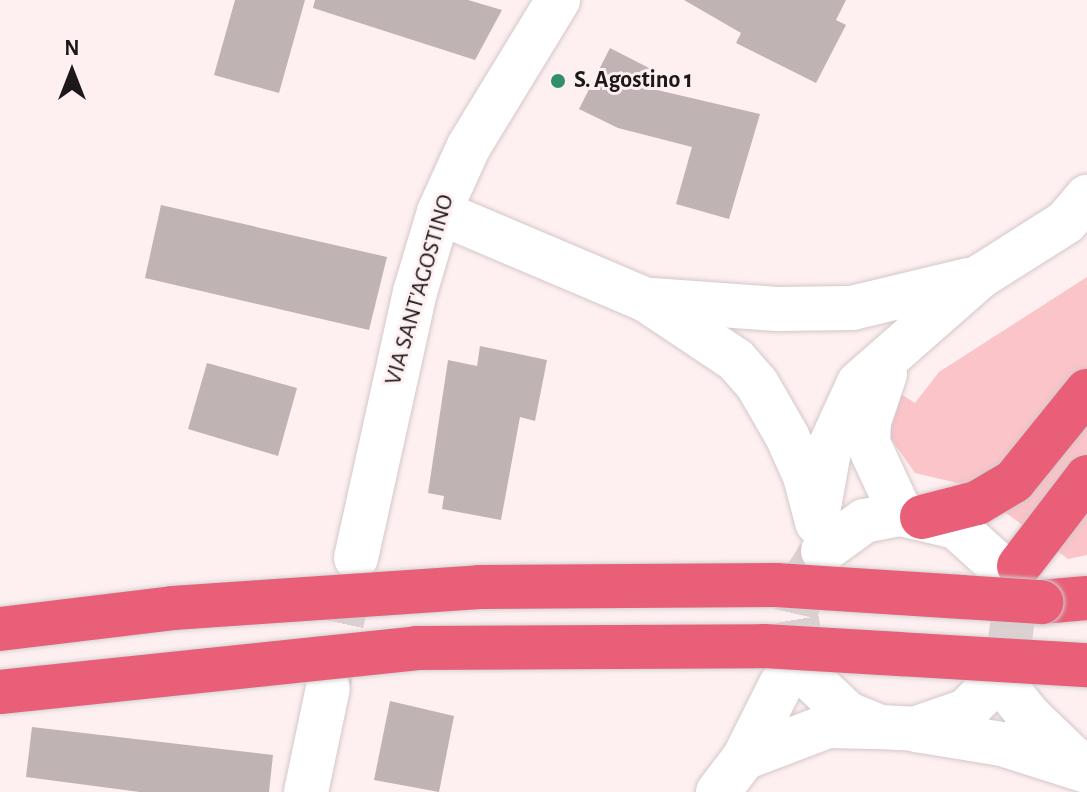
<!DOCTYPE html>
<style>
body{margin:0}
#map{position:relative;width:1087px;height:792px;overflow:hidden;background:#fef0f1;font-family:"Alegreya Sans",sans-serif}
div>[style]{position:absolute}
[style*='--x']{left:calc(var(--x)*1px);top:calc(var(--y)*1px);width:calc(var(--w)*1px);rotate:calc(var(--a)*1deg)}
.green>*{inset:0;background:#fac4c9}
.building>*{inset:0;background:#c0b3b4}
.minor-tunnel>*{height:44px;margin-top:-22px;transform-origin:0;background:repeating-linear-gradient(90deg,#dcd0d1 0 44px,transparent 0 66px)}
.roads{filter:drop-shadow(0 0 2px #d4c7c8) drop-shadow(0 0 2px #d4c7c8)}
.minor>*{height:44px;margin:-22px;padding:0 22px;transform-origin:22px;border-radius:22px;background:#fff}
.highway>*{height:44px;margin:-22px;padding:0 22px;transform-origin:22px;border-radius:22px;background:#e85f77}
.bridges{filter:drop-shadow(0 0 2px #d2d1d1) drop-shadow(0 0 2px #d2d1d1)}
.highway-bridge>*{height:44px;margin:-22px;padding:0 22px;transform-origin:22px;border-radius:22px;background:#e85f77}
.dots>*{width:22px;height:22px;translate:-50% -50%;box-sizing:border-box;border:4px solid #fef0f1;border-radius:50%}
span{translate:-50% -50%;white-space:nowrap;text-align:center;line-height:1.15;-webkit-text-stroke:6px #fef0f1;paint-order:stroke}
.poi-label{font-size:24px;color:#1d1819;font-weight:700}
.left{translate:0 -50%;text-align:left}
.street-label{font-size:24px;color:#1d1819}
.north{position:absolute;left:32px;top:32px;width:80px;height:80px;-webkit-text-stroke:6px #fef0f1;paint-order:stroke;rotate:0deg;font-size:22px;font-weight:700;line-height:32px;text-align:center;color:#1d1819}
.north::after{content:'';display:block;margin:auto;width:28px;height:36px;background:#1d1819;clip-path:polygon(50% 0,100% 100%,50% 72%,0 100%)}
</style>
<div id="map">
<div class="green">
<i style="clip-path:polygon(1087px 277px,1087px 555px,1068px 559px,970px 486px,915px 473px,891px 439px,888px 417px,899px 393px,915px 403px,939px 372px)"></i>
</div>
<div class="building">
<i style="clip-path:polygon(235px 0,305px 0,279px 93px,214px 75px)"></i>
<i style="clip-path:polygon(315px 0,468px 0,502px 10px,475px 60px,313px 8px)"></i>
<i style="clip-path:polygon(684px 0,846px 0,836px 20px,846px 25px,816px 83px,736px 43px,741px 33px)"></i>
<i style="clip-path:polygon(610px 48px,649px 68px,640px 86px,760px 114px,729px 219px,676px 204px,692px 147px,618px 128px,579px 109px)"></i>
<i style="clip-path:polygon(161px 205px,387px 257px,369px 330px,145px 278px)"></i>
<i style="clip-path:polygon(480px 346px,547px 360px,535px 421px,520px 417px,501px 520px,442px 509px,444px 496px,428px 493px,448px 360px,477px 366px)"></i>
<i style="clip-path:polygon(207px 363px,297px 388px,278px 456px,188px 429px)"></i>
<i style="clip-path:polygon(390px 701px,454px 716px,439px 792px,374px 780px)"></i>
<i style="clip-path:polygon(32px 727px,273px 755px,269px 792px,140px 792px,26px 777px)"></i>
</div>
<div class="minor-tunnel">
<i style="--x:813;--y:681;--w:20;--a:-117"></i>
<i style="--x:804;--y:663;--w:50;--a:-99.3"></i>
<i style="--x:796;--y:614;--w:35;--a:-77"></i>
<i style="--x:804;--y:580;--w:28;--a:-58"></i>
<i style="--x:328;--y:688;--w:130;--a:-78"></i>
<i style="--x:989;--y:688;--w:39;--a:-61"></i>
<i style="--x:1008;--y:654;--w:37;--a:-82"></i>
<i style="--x:1013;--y:617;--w:52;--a:-107.7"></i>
</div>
<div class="roads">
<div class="minor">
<i style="--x:439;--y:212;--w:225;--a:23"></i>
<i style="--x:646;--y:300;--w:108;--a:33.7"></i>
<i style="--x:736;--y:360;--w:32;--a:49"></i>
<i style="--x:757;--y:384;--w:60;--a:60"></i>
<i style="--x:787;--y:436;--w:44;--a:65.8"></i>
<i style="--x:805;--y:476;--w:48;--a:75.4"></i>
<i style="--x:652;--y:300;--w:125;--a:4.1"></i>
<i style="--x:777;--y:309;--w:75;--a:-0.8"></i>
<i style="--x:852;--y:308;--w:119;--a:-13.6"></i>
<i style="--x:885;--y:374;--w:51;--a:108.4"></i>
<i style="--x:869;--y:422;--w:21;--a:93"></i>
<i style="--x:868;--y:443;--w:78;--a:65.1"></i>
<i style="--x:818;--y:512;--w:67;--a:-79.7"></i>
<i style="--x:830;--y:446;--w:69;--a:-65.3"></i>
<i style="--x:859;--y:383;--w:162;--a:-41.3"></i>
<i style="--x:981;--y:276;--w:101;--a:-32.4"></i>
<i style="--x:1066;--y:222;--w:33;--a:-50"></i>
<i style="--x:823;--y:551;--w:51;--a:-36.2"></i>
<i style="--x:864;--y:521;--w:38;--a:-11"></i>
<i style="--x:901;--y:514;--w:57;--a:13.3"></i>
<i style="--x:956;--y:527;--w:54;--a:42"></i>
<i style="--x:356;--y:558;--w:272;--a:-77.5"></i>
<i style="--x:415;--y:292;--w:84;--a:-73.3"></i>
<i style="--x:439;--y:212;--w:72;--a:-65.6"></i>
<i style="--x:469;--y:146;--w:171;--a:-58.6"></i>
<i style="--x:997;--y:676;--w:53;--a:51.2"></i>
<i style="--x:1030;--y:717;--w:68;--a:43.8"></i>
<i style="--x:813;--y:681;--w:48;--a:43.3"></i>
<i style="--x:848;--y:714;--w:35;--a:22"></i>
<i style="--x:880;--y:727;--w:34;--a:3"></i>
<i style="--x:914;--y:729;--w:55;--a:-19.1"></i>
<i style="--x:966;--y:711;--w:33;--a:-45"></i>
<i style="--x:916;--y:730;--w:87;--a:9.2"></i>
<i style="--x:1002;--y:744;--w:89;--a:17.6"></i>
<i style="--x:744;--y:758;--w:90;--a:-20.9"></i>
<i style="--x:828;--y:726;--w:47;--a:1.2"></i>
<i style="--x:306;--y:792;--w:106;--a:-78.1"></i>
<i style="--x:718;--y:792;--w:43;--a:-52.6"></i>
<i style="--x:744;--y:758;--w:83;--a:-63.4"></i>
</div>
<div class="highway">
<i style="--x:922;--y:517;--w:57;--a:-14.3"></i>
<i style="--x:977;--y:503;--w:43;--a:-30.7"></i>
<i style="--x:1014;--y:481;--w:116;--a:-51"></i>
<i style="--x:1019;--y:566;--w:112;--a:-52.6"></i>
<i style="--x:1041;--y:602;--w:46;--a:-5"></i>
</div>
</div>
<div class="bridges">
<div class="highway-bridge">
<i style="--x:0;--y:629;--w:174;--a:-6.9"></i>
<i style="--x:173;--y:608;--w:307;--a:-3.9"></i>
<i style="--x:479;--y:587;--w:297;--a:-0.4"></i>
<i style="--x:776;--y:585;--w:266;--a:3.7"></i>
<i style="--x:0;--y:692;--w:418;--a:-6"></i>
<i style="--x:416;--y:648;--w:348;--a:-0.3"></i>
<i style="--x:764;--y:646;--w:324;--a:3.4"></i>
</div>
</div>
<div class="dots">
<i style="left:558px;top:81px;background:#319069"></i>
</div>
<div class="poi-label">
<span class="left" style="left:574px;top:81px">S. Agostino 1</span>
</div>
<div class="street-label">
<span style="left:420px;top:290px;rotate:-74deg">VIA SANT'AGOSTINO</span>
</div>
<div class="north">N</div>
</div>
